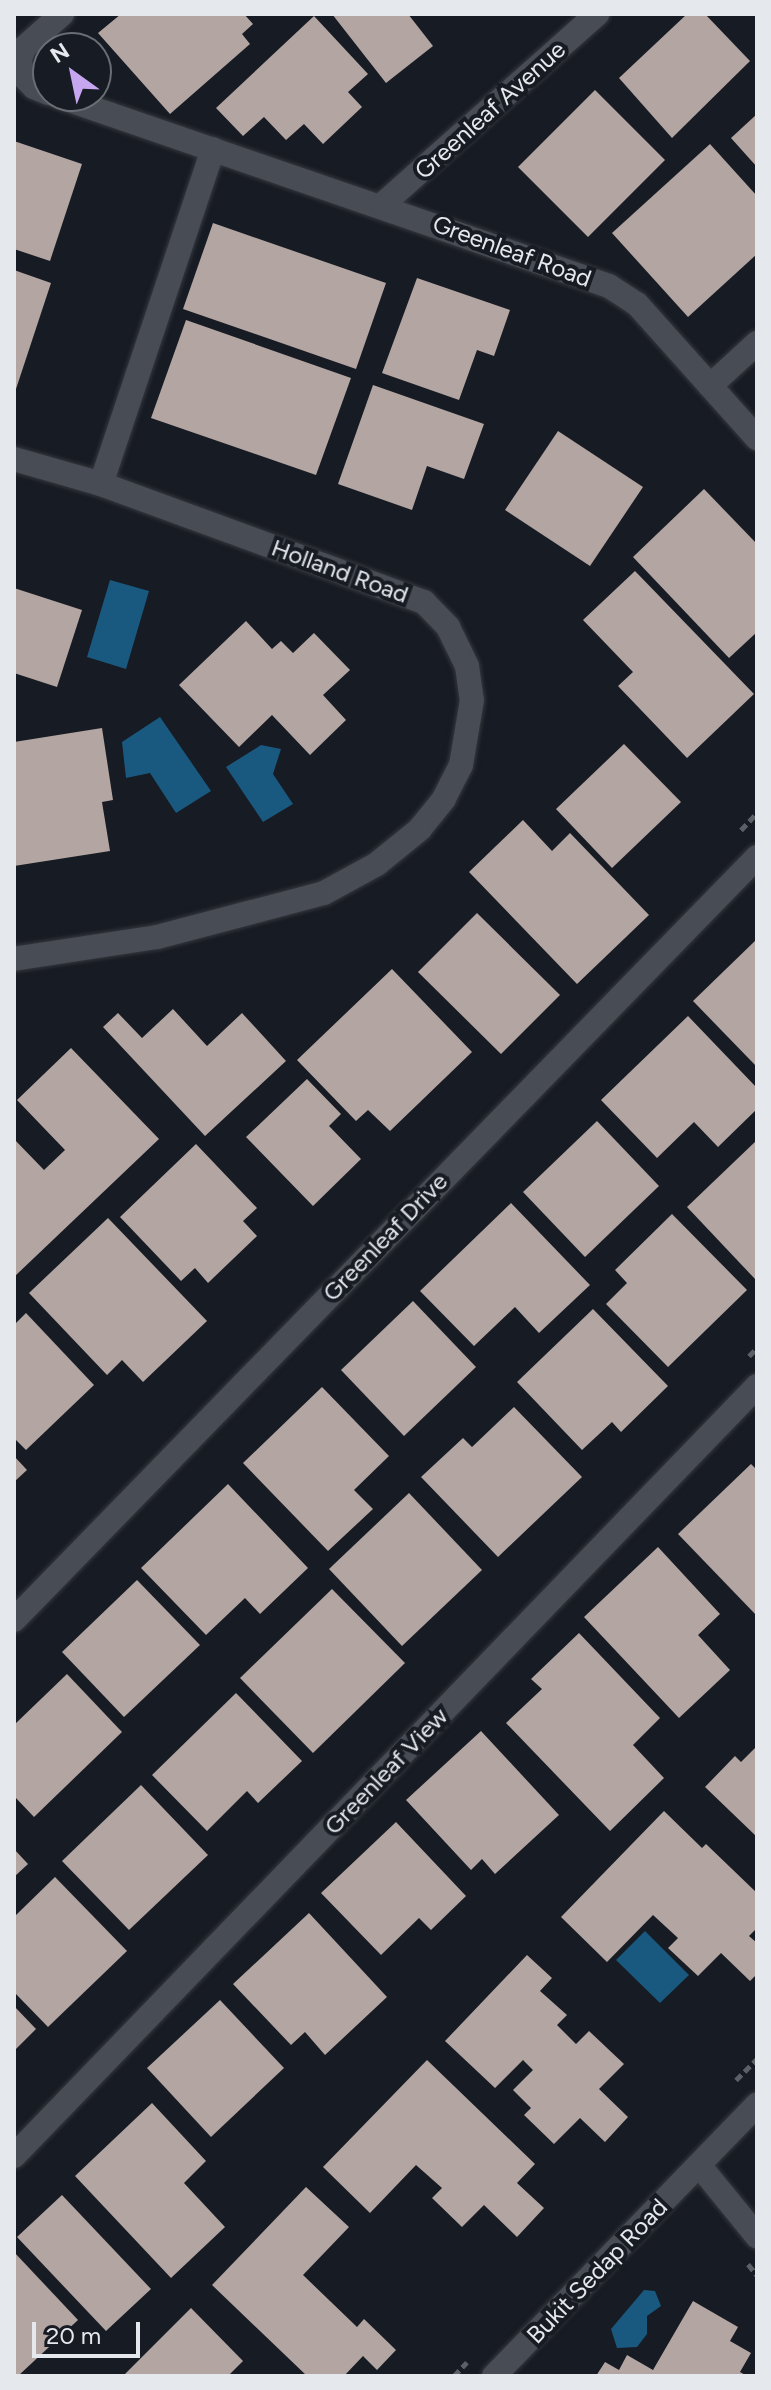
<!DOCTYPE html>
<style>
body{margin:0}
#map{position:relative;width:771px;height:2390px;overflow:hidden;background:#171b23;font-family:Figtree,sans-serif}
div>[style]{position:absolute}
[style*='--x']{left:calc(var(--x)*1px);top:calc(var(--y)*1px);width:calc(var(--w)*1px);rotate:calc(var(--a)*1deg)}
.water>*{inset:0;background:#19597f}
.building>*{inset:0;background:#b3a5a1}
.path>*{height:5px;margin-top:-2.5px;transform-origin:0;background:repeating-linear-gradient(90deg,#5b5f66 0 8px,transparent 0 12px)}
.roads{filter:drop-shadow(0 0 2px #35383e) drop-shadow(0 0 2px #35383e)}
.minor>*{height:24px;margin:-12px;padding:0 12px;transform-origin:12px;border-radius:12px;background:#474c55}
span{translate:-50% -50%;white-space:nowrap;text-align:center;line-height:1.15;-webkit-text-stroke:8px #171b23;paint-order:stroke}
.street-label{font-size:24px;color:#e5e9ee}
.frame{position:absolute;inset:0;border:16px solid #e5e9ee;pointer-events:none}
.north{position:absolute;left:32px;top:32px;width:80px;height:80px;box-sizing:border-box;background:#171b23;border:2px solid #696d74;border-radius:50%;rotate:327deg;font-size:22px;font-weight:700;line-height:32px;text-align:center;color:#e5e9ee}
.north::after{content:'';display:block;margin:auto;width:28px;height:36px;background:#c7a6f0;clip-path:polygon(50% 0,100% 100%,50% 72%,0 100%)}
.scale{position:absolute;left:32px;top:2322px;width:108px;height:36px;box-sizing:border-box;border:4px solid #e5e9ee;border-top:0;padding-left:10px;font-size:24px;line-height:28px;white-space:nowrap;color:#e5e9ee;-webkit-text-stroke:6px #171b23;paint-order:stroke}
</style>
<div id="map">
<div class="water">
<i style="clip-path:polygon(110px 580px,149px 591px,126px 669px,87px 657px)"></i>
<i style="clip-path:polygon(160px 717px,211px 791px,176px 813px,150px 773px,126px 778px,122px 742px)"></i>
<i style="clip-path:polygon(261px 745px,281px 749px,273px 774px,293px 804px,263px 822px,226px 767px)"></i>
<i style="clip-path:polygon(645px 1931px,689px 1975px,660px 2003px,616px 1960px)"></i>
<i style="clip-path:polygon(644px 2290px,655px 2291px,661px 2306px,647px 2316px,647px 2334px,637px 2347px,617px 2348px,611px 2329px)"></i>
</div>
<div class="building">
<i style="clip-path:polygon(121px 14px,244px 14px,253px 24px,242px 34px,250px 44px,170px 114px,98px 33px)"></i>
<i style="clip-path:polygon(332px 14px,408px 14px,433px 46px,386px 83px)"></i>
<i style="clip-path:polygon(687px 14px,705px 14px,750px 61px,672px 138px,619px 78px)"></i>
<i style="clip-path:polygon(314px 16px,368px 74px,348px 92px,362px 107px,323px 144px,304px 124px,286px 140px,264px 117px,243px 136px,216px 108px)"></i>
<i style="clip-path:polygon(595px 90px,665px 160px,588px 237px,518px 167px)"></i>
<i style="clip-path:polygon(757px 114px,757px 167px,731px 138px)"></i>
<i style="clip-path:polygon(14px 141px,82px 164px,50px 261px,14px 249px)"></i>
<i style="clip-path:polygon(710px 144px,757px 196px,757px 254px,688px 317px,612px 233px)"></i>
<i style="clip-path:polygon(213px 223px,386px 283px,356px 369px,183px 309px)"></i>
<i style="clip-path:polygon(14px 270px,51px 283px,15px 392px,14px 392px)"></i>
<i style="clip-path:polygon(417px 278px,510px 310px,494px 356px,477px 350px,459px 400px,382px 373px)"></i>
<i style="clip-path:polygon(186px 320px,351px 378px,316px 475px,151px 418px)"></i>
<i style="clip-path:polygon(373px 385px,484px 424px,464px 479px,427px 466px,412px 510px,338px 484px)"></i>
<i style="clip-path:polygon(558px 431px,643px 487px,590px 566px,505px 510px)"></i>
<i style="clip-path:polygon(704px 489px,757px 544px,757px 632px,729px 658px,633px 557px)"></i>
<i style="clip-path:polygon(635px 571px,754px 694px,687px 758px,618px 686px,633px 672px,583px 620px)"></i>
<i style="clip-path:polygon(14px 588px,82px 610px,57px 687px,14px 673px)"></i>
<i style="clip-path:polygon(246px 621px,272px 649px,281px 641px,293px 653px,314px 633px,350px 670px,323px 695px,346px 720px,310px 755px,272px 715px,239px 747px,179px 685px)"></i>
<i style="clip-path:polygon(102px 728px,113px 800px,102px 802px,110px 851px,14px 866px,14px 742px)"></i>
<i style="clip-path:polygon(624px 744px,681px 802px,612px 868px,556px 809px)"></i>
<i style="clip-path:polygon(523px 820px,552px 851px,570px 833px,649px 915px,577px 984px,469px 872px)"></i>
<i style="clip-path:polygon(477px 913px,560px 995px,501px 1054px,418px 972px)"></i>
<i style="clip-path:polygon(757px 939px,757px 1067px,693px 1001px)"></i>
<i style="clip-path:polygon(392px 969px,472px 1052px,390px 1131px,368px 1110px,356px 1121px,297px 1060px)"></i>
<i style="clip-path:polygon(173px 1009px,207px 1046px,242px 1013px,286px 1061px,205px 1136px,103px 1027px,118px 1013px,142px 1038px)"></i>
<i style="clip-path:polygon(688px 1016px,757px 1088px,757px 1109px,718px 1147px,694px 1122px,657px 1158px,601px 1100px)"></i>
<i style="clip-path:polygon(71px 1048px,159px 1139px,14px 1277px,14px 1139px,44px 1170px,65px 1150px,17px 1100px)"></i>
<i style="clip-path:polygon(307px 1079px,341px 1114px,329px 1126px,361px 1159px,313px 1206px,246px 1137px)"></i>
<i style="clip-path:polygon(597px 1121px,659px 1186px,585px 1257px,523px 1192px)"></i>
<i style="clip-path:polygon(757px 1140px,757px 1277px,755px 1279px,687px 1207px)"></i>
<i style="clip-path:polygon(196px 1144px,257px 1208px,243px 1221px,257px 1236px,208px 1283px,195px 1268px,181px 1281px,120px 1217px)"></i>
<i style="clip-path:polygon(511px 1203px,590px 1285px,539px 1333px,515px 1307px,474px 1346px,420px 1291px)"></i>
<i style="clip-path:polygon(672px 1214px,747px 1290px,668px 1367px,606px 1304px,627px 1283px,615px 1270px)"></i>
<i style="clip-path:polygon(108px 1218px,207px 1321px,143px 1382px,122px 1360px,107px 1375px,29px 1293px)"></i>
<i style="clip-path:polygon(413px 1301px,476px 1367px,404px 1436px,341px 1370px)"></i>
<i style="clip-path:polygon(593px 1309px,668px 1386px,621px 1432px,612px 1422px,582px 1450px,517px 1382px)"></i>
<i style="clip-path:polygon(26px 1313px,94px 1385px,26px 1450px,14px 1438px,14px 1325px)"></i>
<i style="clip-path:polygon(322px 1387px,389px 1456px,354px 1490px,373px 1509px,328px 1551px,243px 1463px)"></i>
<i style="clip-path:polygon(514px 1407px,582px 1477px,498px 1557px,421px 1477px,463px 1438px,472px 1447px)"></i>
<i style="clip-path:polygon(14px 1456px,27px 1470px,14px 1482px)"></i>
<i style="clip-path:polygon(751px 1464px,757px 1470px,757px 1616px,678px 1534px)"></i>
<i style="clip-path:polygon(228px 1484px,308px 1568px,260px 1614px,245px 1598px,206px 1635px,141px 1568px)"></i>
<i style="clip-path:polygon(409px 1493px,482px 1570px,402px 1646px,329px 1569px)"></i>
<i style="clip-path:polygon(658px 1547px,720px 1614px,698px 1635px,730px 1670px,679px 1718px,584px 1617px)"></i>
<i style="clip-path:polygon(137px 1580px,200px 1645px,124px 1717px,62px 1652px)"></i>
<i style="clip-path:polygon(332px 1589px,405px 1663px,313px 1753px,240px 1678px)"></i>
<i style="clip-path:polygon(579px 1633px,660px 1718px,633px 1745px,664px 1778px,610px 1831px,506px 1723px,542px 1689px,531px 1679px)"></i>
<i style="clip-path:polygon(67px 1674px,122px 1732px,34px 1817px,14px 1796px,14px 1725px)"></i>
<i style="clip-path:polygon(236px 1693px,302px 1761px,258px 1803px,247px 1791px,207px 1831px,152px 1775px)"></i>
<i style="clip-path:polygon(481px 1731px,559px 1815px,495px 1874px,482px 1859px,471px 1870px,406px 1800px)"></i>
<i style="clip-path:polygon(757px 1746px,757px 1837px,705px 1787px,735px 1756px,741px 1762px)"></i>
<i style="clip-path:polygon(141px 1785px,208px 1855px,129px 1930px,62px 1861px)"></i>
<i style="clip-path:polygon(664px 1811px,702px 1848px,706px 1844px,757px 1893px,757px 1928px,749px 1936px,757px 1943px,757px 1974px,750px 1981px,721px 1953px,698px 1976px,668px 1948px,678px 1938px,653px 1915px,607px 1962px,561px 1917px)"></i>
<i style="clip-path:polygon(396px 1822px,466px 1896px,431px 1930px,419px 1918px,381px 1955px,321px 1893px)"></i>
<i style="clip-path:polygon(14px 1849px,28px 1864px,14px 1877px)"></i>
<i style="clip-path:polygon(55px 1877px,127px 1951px,48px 2027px,14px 1992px,14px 1917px)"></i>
<i style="clip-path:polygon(309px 1913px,387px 1997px,325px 2055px,305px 2032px,291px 2045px,233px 1984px)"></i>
<i style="clip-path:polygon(527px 1955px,552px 1978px,540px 1991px,567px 2015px,557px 2025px,576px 2044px,589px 2031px,624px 2064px,599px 2089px,628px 2117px,605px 2142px,580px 2118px,554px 2144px,524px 2115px,531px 2108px,513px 2090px,533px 2070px,523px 2060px,495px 2088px,445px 2041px)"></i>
<i style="clip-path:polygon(220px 2000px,284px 2068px,211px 2137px,147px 2068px)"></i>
<i style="clip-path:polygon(14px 2006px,36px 2029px,14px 2051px)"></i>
<i style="clip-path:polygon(427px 2060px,535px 2164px,517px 2183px,544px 2208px,517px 2237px,484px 2205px,462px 2227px,432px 2198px,442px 2188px,416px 2165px,370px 2213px,323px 2167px)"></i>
<i style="clip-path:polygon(152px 2103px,206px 2161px,184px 2183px,225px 2227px,171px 2278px,75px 2176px)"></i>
<i style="clip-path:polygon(306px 2187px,349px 2227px,303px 2275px,357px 2327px,364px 2319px,396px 2350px,377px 2370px,363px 2356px,344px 2376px,307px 2376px,212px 2285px)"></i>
<i style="clip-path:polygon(62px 2195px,151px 2289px,106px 2331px,17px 2237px)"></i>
<i style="clip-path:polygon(14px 2252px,78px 2320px,18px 2376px,14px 2376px)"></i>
<i style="clip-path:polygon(693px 2301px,738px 2327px,730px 2341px,751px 2353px,740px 2372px,747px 2376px,596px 2376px,605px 2362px,619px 2370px,627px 2355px,653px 2370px)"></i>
<i style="clip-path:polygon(191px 2308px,243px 2361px,228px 2376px,123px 2376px)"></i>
</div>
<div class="path">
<i style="--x:741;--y:830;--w:23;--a:-47"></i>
<i style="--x:749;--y:1356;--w:11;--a:-45"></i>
<i style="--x:736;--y:2080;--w:30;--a:-45"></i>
<i style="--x:748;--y:2264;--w:14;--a:51"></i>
<i style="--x:454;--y:2376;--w:19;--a:-47"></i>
</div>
<div class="roads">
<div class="minor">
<i style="--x:48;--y:93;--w:15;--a:-157"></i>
<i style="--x:34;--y:87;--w:17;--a:-135"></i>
<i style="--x:22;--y:75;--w:15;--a:-98"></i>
<i style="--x:20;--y:60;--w:13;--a:-72"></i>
<i style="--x:24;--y:48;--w:51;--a:-41.8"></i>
<i style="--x:57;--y:96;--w:584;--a:18.99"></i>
<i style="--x:609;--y:286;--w:33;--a:33"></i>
<i style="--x:637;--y:304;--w:180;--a:48.2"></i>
<i style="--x:382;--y:205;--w:288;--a:-41.6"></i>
<i style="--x:710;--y:386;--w:64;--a:-42.5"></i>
<i style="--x:14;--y:459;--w:91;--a:16"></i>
<i style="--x:101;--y:484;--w:344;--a:20.1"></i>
<i style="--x:424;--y:602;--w:35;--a:46"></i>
<i style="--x:448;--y:627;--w:43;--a:64"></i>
<i style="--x:467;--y:666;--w:34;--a:82"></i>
<i style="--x:472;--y:700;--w:66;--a:99.6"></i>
<i style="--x:461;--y:765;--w:38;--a:117"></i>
<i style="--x:444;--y:799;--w:38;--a:129"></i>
<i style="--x:420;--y:829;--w:55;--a:140.9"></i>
<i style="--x:377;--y:864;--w:60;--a:151.3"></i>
<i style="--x:324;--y:893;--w:173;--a:165.2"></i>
<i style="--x:157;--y:937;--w:145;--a:171.3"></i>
<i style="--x:101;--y:484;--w:353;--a:-71.5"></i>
<i style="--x:14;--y:1620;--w:1065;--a:-45.76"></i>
<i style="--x:14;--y:2156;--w:1070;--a:-46.02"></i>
<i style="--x:699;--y:2165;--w:92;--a:50.8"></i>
<i style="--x:494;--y:2376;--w:378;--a:-45.9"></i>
</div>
</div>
<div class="street-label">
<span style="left:490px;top:110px;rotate:-42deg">Greenleaf Avenue</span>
<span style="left:512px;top:251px;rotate:20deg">Greenleaf Road</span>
<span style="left:340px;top:571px;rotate:20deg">Holland Road</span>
<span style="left:385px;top:1237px;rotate:-46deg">Greenleaf Drive</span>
<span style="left:386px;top:1771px;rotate:-46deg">Greenleaf View</span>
<span style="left:597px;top:2271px;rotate:-46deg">Bukit Sedap Road</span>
</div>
<div class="frame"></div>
<div class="north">N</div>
<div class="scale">20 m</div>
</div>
